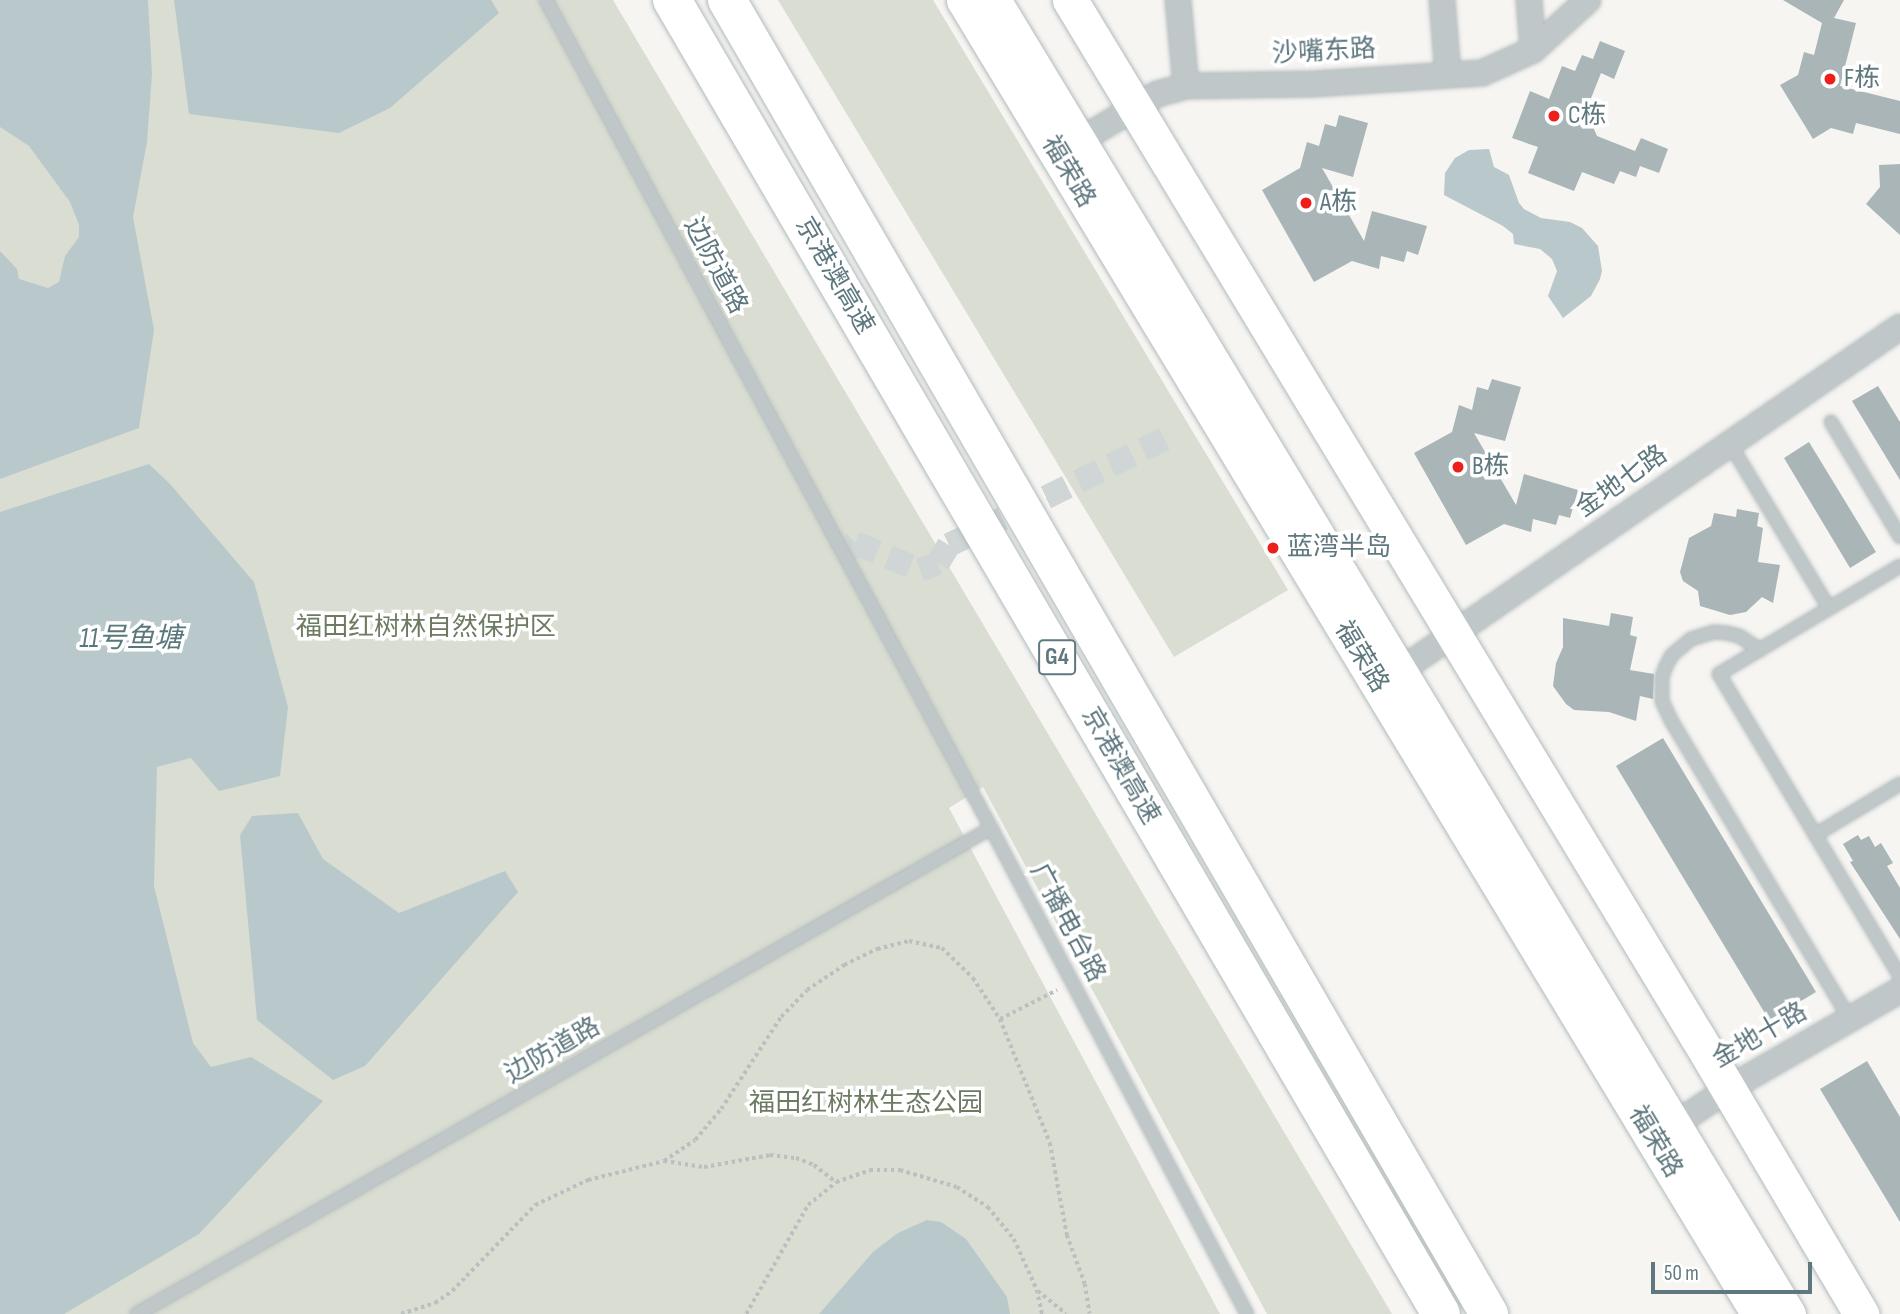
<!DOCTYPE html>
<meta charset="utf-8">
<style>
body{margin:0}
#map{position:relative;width:1900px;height:1314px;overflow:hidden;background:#f6f5f2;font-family:"Sofia Sans Condensed","Noto Sans SC",sans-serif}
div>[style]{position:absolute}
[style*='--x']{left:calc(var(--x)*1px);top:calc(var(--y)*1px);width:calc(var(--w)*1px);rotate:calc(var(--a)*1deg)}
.green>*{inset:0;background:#d9ddd2}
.water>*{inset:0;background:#b9c9cb}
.building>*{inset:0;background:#a9b5b7}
.street-tunnel>*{height:24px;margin-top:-12px;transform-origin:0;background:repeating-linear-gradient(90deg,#d0d6d5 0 24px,transparent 0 36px)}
.path>*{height:3.5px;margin-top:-1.75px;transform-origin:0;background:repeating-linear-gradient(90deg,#babfc0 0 3.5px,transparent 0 7px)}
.roads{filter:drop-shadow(0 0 2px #b3bbbd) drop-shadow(0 0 2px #b3bbbd)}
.lane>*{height:12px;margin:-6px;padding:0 6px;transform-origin:6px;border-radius:6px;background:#c0c7c9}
.street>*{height:24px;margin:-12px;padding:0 12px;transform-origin:12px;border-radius:12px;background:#c0c7c9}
.secondary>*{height:35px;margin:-17.5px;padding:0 17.5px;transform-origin:17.5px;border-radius:17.5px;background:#fff}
.highway>*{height:38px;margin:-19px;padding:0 19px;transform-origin:19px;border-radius:19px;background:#fff}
.dots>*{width:19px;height:19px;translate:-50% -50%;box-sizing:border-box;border:4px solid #fff;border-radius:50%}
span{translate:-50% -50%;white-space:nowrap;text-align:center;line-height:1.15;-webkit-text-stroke:7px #fff;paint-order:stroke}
.shield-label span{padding:2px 5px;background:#fff;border:2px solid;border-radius:5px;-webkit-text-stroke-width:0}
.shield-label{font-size:24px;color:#5f787f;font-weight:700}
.street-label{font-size:26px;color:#5f787f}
.poi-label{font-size:26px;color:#5f787f}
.left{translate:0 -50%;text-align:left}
.park-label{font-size:26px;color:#6c7b62}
.water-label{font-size:28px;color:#59787b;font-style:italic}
.scale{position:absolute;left:1651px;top:1262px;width:161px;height:32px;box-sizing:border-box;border:4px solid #5f787f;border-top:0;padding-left:9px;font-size:21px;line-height:24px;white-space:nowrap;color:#5f787f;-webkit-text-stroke:5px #fff;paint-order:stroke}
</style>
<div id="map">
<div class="green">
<i style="clip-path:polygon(0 0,613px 0,1392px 1314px,1267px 1314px,983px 787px,949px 808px,1220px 1314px,0 1314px)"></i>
<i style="clip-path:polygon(778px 0,933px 0,1288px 590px,1174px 657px)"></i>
</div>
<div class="water">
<i style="clip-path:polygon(0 0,148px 0,152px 74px,147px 142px,133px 217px,154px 330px,139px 428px,0 479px,0 251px,17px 269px,19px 279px,48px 288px,59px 282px,65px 256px,79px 237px,79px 225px,70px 202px,29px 146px,0 127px)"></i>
<i style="clip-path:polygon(174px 0,491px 0,499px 13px,390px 108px,339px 133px,189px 114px)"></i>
<i style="clip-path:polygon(1489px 149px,1494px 167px,1509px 175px,1519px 203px,1524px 209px,1541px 218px,1570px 222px,1582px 228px,1598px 246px,1602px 271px,1600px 279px,1591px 296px,1563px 318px,1548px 296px,1557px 271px,1552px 259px,1540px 249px,1514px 244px,1513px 234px,1503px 226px,1444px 195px,1445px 173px,1455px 158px,1469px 150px)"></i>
<i style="clip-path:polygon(149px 464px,170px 484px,254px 582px,288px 707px,280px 776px,219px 791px,191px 758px,157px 767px,154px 886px,193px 1043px,211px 1067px,251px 1057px,323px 1101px,199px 1234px,64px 1314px,0 1314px,0 512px)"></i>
<i style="clip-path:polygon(298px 813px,323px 859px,399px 913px,505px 871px,518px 892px,365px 1066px,333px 1080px,257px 1020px,240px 835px,252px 816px)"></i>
<i style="clip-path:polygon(927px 1220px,941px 1222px,966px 1239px,1007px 1297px,1010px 1314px,819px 1314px,873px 1252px,898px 1233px)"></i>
</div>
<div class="building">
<i style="clip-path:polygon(1783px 0,1844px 0,1834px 18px,1856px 23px,1840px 86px,1900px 101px,1900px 134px,1856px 123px,1853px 134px,1831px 128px,1813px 139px,1780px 85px,1798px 75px,1804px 52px,1814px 55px,1822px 23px)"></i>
<i style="clip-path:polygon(1600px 41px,1625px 51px,1614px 79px,1601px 73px,1586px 111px,1597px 136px,1635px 151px,1641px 138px,1668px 149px,1659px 173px,1640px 166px,1636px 177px,1620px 171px,1614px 184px,1582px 172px,1574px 191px,1528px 173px,1538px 147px,1512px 138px,1530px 91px,1549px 99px,1562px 66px,1575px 71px,1582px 55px,1593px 59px)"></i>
<i style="clip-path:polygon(1339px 115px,1368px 123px,1353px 177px,1322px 168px,1364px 241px,1372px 211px,1427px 226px,1418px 255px,1407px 251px,1404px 262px,1381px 256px,1379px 269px,1352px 261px,1314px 282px,1262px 190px,1300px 168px,1307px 142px,1319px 146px,1325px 124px,1336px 127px)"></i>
<i style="clip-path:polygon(1900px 164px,1900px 235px,1866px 204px,1880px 187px,1879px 165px)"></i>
<i style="clip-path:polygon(1492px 379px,1521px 387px,1505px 441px,1474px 433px,1516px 505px,1524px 474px,1578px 490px,1570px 518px,1559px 515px,1556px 525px,1533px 519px,1531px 532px,1504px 524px,1466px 545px,1414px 453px,1452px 432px,1459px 405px,1472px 410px,1477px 387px,1488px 390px)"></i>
<i style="clip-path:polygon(1878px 386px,1900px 422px,1900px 480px,1852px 401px)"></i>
<i style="clip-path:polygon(1809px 442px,1876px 552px,1850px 568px,1784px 458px)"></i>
<i style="clip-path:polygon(1737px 509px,1759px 513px,1757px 526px,1763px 528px,1758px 562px,1780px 565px,1773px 603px,1762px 597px,1746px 612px,1730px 615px,1700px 606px,1698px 591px,1683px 581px,1680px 572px,1689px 538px,1711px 526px,1714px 513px,1736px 517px)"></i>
<i style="clip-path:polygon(1611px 613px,1633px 617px,1630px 635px,1637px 637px,1630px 670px,1654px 674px,1653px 699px,1640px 696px,1636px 721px,1609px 712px,1574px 710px,1566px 704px,1553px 686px,1556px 663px,1563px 647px,1563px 618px,1609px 626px)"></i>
<i style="clip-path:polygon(1663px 738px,1816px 992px,1769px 1020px,1616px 766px)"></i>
<i style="clip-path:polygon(1858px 835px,1861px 840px,1869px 836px,1875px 847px,1881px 843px,1893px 863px,1887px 866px,1900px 888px,1900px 939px,1850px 862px,1853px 861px,1843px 844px)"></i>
<i style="clip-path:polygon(1867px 1061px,1900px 1117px,1900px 1222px,1820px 1089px)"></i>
</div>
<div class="street-tunnel">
<i style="--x:844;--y:554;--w:16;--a:-45"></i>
<i style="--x:855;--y:543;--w:70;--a:22.6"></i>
<i style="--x:920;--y:570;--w:19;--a:-21"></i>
<i style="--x:938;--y:563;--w:21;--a:-59"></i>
<i style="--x:949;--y:545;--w:252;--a:-26.2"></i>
</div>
<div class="path">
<i style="--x:1000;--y:1019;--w:64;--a:-27"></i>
<i style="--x:664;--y:1161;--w:40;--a:8.5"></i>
<i style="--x:704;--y:1167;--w:67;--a:-10.3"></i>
<i style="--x:770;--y:1155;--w:26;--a:7"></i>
<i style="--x:796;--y:1158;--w:19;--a:21"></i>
<i style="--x:814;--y:1165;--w:28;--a:38"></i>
<i style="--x:1038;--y:1291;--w:36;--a:39"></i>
<i style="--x:401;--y:1314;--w:36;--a:-18"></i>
<i style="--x:435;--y:1303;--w:21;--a:-35"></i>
<i style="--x:452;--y:1291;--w:120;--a:-46"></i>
<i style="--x:535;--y:1205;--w:59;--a:-25.3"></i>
<i style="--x:588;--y:1180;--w:78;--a:-14"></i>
<i style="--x:664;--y:1161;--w:37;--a:-34"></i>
<i style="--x:695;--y:1140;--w:40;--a:-50"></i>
<i style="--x:721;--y:1109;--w:110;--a:-56.9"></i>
<i style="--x:781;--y:1017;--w:37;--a:-46"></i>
<i style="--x:807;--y:990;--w:45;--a:-34"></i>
<i style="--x:844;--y:965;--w:37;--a:-26"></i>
<i style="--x:877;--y:949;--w:33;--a:-14"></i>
<i style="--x:909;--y:941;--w:34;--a:12"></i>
<i style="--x:942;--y:948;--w:43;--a:44.1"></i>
<i style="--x:973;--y:978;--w:49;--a:56.6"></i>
<i style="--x:1000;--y:1019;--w:134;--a:68"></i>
<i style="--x:1050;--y:1143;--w:94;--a:79.5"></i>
<i style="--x:1067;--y:1235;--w:52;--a:69.8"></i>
<i style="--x:1085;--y:1284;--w:30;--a:81"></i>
<i style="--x:746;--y:1314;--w:125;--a:-60.4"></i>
<i style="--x:808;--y:1205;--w:36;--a:-39"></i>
<i style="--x:836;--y:1182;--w:36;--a:-19"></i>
<i style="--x:870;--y:1170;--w:30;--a:0"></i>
<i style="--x:900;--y:1170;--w:59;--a:16.6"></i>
<i style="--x:957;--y:1187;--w:37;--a:33"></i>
<i style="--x:988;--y:1207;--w:41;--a:50.9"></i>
<i style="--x:1014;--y:1239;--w:56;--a:65.7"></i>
<i style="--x:1037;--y:1290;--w:25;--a:78"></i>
</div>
<div class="roads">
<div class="lane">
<i style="--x:546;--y:0;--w:940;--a:61.74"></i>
<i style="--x:991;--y:828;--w:549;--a:62.22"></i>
<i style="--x:1831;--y:422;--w:134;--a:59"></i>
<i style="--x:1730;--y:444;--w:192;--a:58.9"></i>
<i style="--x:1900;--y:566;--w:211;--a:149.2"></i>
<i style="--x:1719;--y:674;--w:352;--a:59.1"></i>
<i style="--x:1760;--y:650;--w:25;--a:-146"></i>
<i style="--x:1739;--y:636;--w:12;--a:-166"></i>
<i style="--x:1727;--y:633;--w:13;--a:-176"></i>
<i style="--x:1714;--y:632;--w:24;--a:163"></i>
<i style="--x:1691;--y:639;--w:25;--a:140"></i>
<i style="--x:1672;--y:655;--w:13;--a:119"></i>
<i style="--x:1666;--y:666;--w:12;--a:110"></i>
<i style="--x:1662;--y:677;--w:24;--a:90"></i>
<i style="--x:1662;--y:701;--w:23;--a:65"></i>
<i style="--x:1672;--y:722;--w:346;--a:59.1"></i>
<i style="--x:1815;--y:835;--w:99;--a:-31"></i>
<i style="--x:137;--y:1314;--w:983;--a:-29.64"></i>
</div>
<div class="street">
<i style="--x:1178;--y:0;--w:86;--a:84.7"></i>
<i style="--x:1442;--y:0;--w:75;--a:85.4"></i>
<i style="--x:1529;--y:0;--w:50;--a:85.4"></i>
<i style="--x:1066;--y:149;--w:106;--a:-31.1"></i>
<i style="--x:1157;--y:94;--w:30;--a:-15"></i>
<i style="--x:1186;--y:86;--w:127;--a:-0.9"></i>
<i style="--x:1313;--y:84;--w:169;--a:-3.7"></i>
<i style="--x:1482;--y:73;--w:56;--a:-24.3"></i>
<i style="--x:1533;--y:50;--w:74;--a:-42.3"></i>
<i style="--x:1388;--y:679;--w:621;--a:-34.51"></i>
<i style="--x:1661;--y:1134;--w:81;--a:-33.9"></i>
<i style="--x:1728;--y:1089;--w:198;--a:-29.9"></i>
</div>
<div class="secondary">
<i style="--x:964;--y:0;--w:1536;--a:58.83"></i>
<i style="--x:993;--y:0;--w:1536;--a:58.83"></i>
<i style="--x:1070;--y:0;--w:1213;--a:58.83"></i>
<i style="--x:1698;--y:1038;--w:321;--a:59.4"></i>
</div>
<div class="highway">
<i style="--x:672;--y:0;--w:1522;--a:59.66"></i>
<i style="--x:727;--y:0;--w:1519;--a:59.89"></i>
</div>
</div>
<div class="dots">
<i style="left:1830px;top:79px;background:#ee1e1a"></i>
<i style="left:1554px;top:116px;background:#ee1e1a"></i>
<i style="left:1306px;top:203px;background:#ee1e1a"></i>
<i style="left:1458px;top:467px;background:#ee1e1a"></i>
<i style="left:1273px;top:548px;background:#ee1e1a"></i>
</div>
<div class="shield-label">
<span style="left:1057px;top:657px">G4</span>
</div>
<div class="street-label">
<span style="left:1324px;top:52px;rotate:-3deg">沙嘴东路</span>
<span style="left:1068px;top:172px;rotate:59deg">福荣路</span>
<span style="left:715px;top:266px;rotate:62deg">边防道路</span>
<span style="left:834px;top:276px;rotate:60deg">京港澳高速</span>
<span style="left:1622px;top:482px;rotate:-35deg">金地七路</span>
<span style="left:1361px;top:657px;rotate:59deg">福荣路</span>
<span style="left:1120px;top:766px;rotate:60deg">京港澳高速</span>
<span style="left:1067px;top:923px;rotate:62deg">广播电台路</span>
<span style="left:1760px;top:1036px;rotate:-30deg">金地十路</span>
<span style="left:553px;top:1051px;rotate:-30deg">边防道路</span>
<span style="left:1655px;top:1142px;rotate:59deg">福荣路</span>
</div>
<div class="poi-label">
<span class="left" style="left:1844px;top:79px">F栋</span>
<span class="left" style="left:1568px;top:116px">C栋</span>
<span class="left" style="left:1320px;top:203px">A栋</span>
<span class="left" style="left:1472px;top:467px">B栋</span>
<span class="left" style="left:1287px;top:548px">蓝湾半岛</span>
</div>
<div class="park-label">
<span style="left:426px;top:628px">福田红树林自然保护区</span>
<span style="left:866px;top:1104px">福田红树林生态公园</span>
</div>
<div class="water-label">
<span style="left:131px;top:639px">11号鱼塘</span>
</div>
<div class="scale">50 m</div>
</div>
